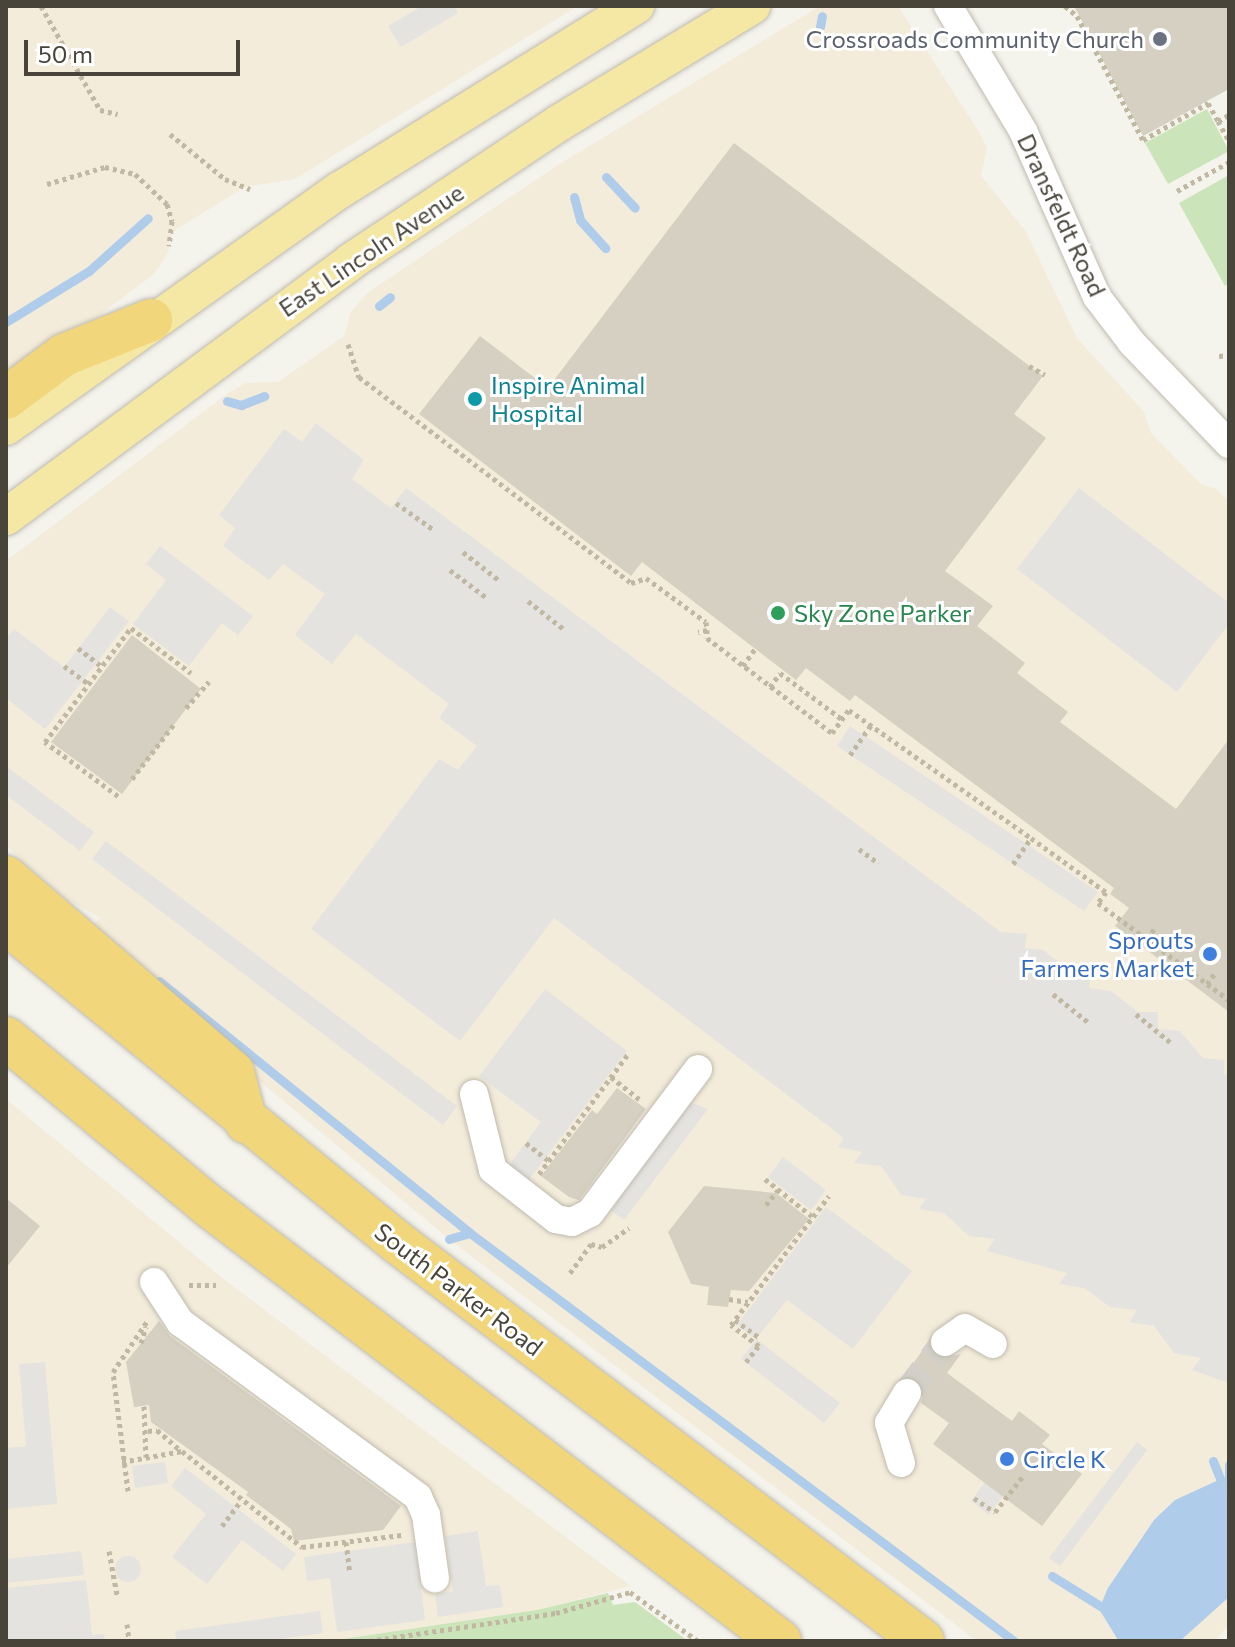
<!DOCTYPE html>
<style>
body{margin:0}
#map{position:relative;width:1235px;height:1647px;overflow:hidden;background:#f4f3ec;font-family:Commissioner,sans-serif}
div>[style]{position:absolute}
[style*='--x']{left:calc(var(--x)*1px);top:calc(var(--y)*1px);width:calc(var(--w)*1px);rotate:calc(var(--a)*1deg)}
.commercial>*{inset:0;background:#f4ecda}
.green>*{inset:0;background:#cce4b9}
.parking>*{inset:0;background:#e4e3e0}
.round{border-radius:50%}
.water>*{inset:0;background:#afccea}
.stream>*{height:9px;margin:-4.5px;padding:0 4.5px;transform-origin:4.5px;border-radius:4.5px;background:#afccea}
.building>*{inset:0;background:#d5d0c2}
.minor-tunnel>*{height:28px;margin-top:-14px;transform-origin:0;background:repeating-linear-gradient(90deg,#d2d0c8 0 28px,transparent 0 42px)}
.path>*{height:5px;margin-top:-2.5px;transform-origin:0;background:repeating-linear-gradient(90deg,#c0b8a2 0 4px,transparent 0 8px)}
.roads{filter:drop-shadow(0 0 2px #bfbbaf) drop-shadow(0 0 2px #bfbbaf)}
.minor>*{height:28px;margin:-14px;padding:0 14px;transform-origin:14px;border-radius:14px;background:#fff}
.major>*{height:36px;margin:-18px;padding:0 18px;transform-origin:18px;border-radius:18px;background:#f5e7a4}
.highway>*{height:42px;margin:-21px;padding:0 21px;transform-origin:21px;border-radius:21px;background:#f1d67b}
.dots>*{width:22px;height:22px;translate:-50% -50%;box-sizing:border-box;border:4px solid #fff;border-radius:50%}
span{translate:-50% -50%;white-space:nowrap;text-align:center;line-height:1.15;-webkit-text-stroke:6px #fff;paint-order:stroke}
.worship-label{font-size:24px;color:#5b616d}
.right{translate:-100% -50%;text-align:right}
.street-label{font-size:24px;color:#48443a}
.culture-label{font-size:24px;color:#0d838f}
.left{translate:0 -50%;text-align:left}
.leisure-label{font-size:24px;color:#27864d}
.shop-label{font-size:24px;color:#366cbe}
.frame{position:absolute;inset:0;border:8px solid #48443a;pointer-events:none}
.scale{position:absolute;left:24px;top:40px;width:216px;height:36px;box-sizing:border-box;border:4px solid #48443a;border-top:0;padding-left:10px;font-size:24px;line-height:28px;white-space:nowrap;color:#48443a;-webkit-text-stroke:6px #fff;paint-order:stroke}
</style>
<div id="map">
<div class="commercial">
<i style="clip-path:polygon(6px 6px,578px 6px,295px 179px,245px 187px,172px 232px,168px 253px,154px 274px,6px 386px)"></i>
<i style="clip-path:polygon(820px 6px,898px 6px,979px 132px,987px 148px,981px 176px,1025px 230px,1077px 338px,1144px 412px,1151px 433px,1202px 485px,1215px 488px,1229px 501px,1229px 1625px,1215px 1641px,977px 1641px,449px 1239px,84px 935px,100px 918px,67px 899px,6px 846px,6px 561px,228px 393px,246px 383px,278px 382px,344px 336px,351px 312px,367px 293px,558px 165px)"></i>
<i style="clip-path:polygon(6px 1099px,226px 1281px,631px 1586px,537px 1610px,330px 1641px,6px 1641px)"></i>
</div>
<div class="green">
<i style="clip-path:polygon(1207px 109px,1229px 151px,1168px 184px,1145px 143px)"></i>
<i style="clip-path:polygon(1229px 175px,1229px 283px,1225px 286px,1179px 203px)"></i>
<i style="clip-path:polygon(608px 1593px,613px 1605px,635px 1602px,688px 1641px,330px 1641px,537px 1610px)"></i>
</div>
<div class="parking">
<i style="clip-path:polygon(422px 6px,454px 6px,458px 13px,401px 47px,388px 26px)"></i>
<i style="clip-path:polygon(316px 423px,364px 460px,352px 479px,391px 508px,406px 488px,1001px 932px,1027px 934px,1025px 948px,1043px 950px,1070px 971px,1091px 975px,1089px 988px,1111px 991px,1138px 1012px,1158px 1012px,1158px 1029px,1180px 1031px,1203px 1058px,1224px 1060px,1224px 1074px,1229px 1075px,1229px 1383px,1192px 1370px,1201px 1358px,1174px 1353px,1154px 1326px,1129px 1322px,1137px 1310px,1110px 1307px,1084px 1288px,1059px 1284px,1067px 1273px,987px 1251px,995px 1239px,969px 1236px,944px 1213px,919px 1209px,926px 1199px,901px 1195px,881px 1166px,854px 1163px,862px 1152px,838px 1147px,844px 1138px,554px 918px,460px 1041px,311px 929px,439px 759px,458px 770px,477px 746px,439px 718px,449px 704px,356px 634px,332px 664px,295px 635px,325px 594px,283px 564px,269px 580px,223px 546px,235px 528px,219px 515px,284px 429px,302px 442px)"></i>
<i style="clip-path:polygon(1079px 488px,1229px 603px,1229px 624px,1177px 692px,1017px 569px)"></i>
<i style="clip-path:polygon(160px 546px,253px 616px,238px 635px,222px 623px,189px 666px,133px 624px,166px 580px,146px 564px)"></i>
<i style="clip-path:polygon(110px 607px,129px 621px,45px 729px,6px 698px,6px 639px,14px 629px,64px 667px)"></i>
<i style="clip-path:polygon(850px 726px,1098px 892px,1084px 911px,837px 746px)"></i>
<i style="clip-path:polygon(6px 766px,94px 832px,80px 851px,6px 795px)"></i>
<i style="clip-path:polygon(106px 841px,457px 1106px,443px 1125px,92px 859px)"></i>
<i style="clip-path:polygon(545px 989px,627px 1051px,528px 1181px,508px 1166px,541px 1122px,479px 1076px)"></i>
<i style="clip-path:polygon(690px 1102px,708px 1109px,624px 1220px,608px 1208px)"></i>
<i style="clip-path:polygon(783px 1157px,826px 1190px,811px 1210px,768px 1177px)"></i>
<i style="clip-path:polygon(826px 1207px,912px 1271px,853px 1349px,787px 1300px,756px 1339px,840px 1403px,824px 1423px,741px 1359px,756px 1339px,737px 1325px)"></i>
<i style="clip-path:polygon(45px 1362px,57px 1504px,6px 1509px,6px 1448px,26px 1446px,19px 1364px)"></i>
<i style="clip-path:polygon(1137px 1442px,1147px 1450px,1060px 1566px,1049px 1558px)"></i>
<i style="clip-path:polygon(165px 1462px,168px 1483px,135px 1488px,132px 1466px)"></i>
<i style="clip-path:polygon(185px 1468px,296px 1554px,283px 1571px,242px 1540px,207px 1584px,172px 1557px,206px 1514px,171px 1486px)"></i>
<i style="clip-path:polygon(985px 1482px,1003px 1496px,989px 1515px,971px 1501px)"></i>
<i style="clip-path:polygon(478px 1531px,486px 1586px,500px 1585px,503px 1607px,438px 1617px,435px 1594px,453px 1591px,445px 1536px)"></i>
<i style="clip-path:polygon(415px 1542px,425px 1620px,337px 1632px,330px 1578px,307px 1581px,304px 1557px)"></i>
<i style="clip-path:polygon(81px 1551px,84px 1575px,6px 1583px,6px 1559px)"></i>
<i class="round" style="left:115px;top:1556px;width:26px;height:26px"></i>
<i style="clip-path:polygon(86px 1580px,92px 1635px,104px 1634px,105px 1641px,6px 1641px,6px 1588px)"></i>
<i style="clip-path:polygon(320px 1611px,323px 1633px,266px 1641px,176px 1641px,175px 1631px)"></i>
</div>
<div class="water">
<i style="clip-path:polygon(1223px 1478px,1229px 1481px,1229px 1597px,1180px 1641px,1118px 1640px,1099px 1609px,1108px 1588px,1154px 1520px,1175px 1500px)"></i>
</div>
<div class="stream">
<i style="--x:820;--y:27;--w:11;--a:-80"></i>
<i style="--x:606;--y:177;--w:42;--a:46.9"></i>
<i style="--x:574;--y:197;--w:24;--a:75"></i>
<i style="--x:580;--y:220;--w:38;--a:48"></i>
<i style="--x:379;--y:306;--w:14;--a:-39"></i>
<i style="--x:6;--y:322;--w:97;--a:-31.6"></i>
<i style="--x:89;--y:271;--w:79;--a:-41.9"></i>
<i style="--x:227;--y:401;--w:15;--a:16"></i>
<i style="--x:241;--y:405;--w:25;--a:-21"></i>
<i style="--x:159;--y:981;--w:400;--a:39"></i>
<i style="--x:470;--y:1233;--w:680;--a:36.87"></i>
<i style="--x:449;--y:1239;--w:22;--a:-16"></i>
<i style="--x:1213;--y:1461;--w:29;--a:68"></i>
<i style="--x:1229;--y:1481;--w:16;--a:-90"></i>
<i style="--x:1052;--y:1576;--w:68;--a:31.8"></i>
</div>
<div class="building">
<i style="clip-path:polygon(1074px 6px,1229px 6px,1229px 89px,1143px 136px)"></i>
<i style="clip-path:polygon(734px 143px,1043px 376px,1014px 414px,1046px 438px,945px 571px,993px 606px,977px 626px,1025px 663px,1017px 673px,1068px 712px,1060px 722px,1176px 809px,1229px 739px,1229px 1012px,1115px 926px,1129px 908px,1110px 894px,1114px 888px,855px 695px,850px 701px,806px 668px,796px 680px,642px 562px,631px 576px,419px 414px,480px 336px,548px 388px)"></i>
<i style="clip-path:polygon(132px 635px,201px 689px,122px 794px,51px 742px)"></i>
<i style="clip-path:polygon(617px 1088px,646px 1109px,579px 1200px,569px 1197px,541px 1176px,592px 1110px,597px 1114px)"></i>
<i style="clip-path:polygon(704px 1186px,776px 1193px,809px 1219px,749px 1291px,731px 1290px,728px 1307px,707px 1305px,709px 1287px,691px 1284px,668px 1232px)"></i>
<i style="clip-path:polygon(6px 1198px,40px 1226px,6px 1268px)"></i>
<i style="clip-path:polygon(159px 1321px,170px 1336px,401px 1506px,383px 1530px,294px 1541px,291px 1529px,246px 1495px,248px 1492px,151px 1422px,149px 1405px,134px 1407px,126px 1362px)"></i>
<i style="clip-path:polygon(928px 1343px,939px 1358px,961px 1354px,947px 1373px,1012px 1421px,1019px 1411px,1050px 1435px,1042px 1444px,1082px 1474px,1042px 1526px,933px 1444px,949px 1423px,921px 1403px,924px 1392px,916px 1379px,903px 1377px)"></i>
</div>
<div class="minor-tunnel">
<i style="--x:907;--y:1393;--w:64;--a:-53.3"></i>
</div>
<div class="path">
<i style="--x:41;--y:6;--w:120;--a:60.4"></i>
<i style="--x:100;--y:110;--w:18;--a:13"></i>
<i style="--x:1065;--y:6;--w:16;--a:40"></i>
<i style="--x:1077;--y:16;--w:140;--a:62"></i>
<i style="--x:1143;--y:140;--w:75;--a:-29.6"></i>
<i style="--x:1208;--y:103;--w:21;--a:61"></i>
<i style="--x:1218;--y:121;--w:13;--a:-29"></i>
<i style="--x:1218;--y:121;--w:23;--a:61"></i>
<i style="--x:170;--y:134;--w:71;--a:39.3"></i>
<i style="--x:225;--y:179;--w:27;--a:22"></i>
<i style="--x:6;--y:149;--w:2;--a:0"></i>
<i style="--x:47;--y:184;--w:60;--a:-16.3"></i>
<i style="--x:105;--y:167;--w:31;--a:13"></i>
<i style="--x:135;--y:174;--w:44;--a:43.2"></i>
<i style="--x:167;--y:204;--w:18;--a:74"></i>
<i style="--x:172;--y:221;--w:25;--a:97"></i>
<i style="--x:1177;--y:191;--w:60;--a:-29.1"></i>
<i style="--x:348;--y:344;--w:35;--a:72"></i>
<i style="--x:359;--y:377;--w:341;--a:37.1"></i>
<i style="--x:631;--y:583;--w:16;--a:-18"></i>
<i style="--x:646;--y:578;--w:74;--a:36.3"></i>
<i style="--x:706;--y:622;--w:8;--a:83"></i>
<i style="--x:707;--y:630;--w:9;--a:167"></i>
<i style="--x:1219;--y:356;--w:10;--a:-6"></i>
<i style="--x:1029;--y:366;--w:18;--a:29"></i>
<i style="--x:396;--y:503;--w:47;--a:35.4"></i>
<i style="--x:463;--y:552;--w:47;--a:38.1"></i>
<i style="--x:450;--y:570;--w:46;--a:37.1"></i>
<i style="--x:528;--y:601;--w:47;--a:38.1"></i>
<i style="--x:707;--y:630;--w:8;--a:90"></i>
<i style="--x:707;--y:638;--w:157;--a:37.2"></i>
<i style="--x:832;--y:733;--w:29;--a:-54"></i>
<i style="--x:849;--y:710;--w:223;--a:35.1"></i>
<i style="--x:1031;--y:838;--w:92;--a:35.8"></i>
<i style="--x:1106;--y:892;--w:14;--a:126"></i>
<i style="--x:1098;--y:903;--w:163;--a:36.5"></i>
<i style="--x:78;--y:648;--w:31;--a:38"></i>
<i style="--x:64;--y:666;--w:31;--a:36"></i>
<i style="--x:743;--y:666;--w:21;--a:-55"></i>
<i style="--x:770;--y:687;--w:17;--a:-54"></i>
<i style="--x:780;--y:673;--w:77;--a:36.6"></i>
<i style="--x:186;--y:708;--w:35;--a:-49"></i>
<i style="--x:850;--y:755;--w:37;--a:-55"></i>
<i style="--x:132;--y:779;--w:69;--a:-52.6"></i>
<i style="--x:118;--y:796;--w:91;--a:-143.5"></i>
<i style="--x:45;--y:742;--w:143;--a:-53"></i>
<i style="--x:131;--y:628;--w:75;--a:36.9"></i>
<i style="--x:859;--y:849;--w:24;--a:36"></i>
<i style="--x:1013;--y:864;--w:32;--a:-55"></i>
<i style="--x:1147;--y:939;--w:14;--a:-54"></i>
<i style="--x:1207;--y:984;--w:14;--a:-54"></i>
<i style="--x:1053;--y:994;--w:45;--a:38.7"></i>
<i style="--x:1136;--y:1014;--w:45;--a:39.6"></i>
<i style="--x:611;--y:1077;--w:36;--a:38"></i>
<i style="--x:526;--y:1143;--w:29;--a:38"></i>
<i style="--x:539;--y:1174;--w:151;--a:-53.4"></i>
<i style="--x:765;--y:1179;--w:61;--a:38.4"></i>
<i style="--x:766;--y:1205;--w:19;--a:-51"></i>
<i style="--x:591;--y:1244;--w:11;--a:15"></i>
<i style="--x:602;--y:1247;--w:33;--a:-35"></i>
<i style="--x:570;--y:1273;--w:36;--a:-54"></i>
<i style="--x:189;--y:1285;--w:27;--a:0"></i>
<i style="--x:729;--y:1299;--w:19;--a:9"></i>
<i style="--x:735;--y:1320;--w:29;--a:36"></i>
<i style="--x:141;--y:1343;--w:17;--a:-73"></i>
<i style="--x:759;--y:1346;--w:35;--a:-143"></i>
<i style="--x:731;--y:1325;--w:162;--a:-52.8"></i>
<i style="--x:746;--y:1362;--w:24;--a:-52"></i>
<i style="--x:144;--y:1406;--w:51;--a:87.8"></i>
<i style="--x:148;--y:1431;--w:9;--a:-6"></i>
<i style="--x:157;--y:1430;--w:32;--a:41"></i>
<i style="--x:122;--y:1462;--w:61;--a:-10.4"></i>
<i style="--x:182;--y:1451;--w:154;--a:38.7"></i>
<i style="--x:302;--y:1547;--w:100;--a:-6.9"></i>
<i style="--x:128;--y:1491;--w:120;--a:-97.2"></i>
<i style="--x:113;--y:1372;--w:63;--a:-56.1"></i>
<i style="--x:974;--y:1498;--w:25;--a:34"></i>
<i style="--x:995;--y:1512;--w:46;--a:-52.1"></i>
<i style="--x:222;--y:1526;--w:31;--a:-53"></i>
<i style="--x:346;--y:1542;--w:31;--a:83"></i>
<i style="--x:109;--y:1551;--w:45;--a:79.7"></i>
<i style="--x:127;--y:1624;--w:17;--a:83"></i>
<i style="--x:369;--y:1641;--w:189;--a:-8.5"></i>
<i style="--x:556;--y:1613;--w:77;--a:-15.8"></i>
<i style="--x:630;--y:1592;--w:84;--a:35.8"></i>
</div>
<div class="roads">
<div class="minor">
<i style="--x:948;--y:6;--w:146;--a:59"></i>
<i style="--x:1023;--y:131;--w:182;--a:66"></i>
<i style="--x:1097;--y:297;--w:58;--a:52.7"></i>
<i style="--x:1132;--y:343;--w:140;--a:46.2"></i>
<i style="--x:474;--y:1094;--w:78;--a:76"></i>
<i style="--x:493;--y:1170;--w:80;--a:37.9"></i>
<i style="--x:556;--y:1219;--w:16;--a:11"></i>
<i style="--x:572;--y:1222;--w:20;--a:-27"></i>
<i style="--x:590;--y:1213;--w:180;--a:-53.1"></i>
<i style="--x:154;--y:1282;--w:48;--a:57"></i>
<i style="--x:180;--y:1322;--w:295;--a:36.3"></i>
<i style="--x:418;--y:1497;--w:20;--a:66"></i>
<i style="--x:426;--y:1515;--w:64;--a:81.9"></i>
<i style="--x:945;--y:1342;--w:24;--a:-35"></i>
<i style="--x:965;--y:1328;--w:32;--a:30"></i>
<i style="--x:901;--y:1463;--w:42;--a:-106.7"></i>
<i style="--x:889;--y:1423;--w:35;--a:-59"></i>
</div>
<div class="major">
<i style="--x:6;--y:427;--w:410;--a:-35.4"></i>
<i style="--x:340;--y:190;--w:349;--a:-31.9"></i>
<i style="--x:6;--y:517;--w:428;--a:-36.5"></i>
<i style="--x:350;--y:262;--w:251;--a:-33.6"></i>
<i style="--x:559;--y:123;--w:226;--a:-31.2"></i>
</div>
<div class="highway">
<i style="--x:6;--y:398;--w:72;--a:-36.6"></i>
<i style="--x:64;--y:355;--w:94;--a:-21.9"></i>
<i style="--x:6;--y:877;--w:299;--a:40.7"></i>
<i style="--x:233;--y:1072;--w:52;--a:75.4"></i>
<i style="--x:6;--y:923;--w:505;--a:39.21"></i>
<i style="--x:397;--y:1242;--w:660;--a:37.18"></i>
<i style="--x:6;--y:1038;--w:268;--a:39.6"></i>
<i style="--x:213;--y:1209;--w:713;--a:37.3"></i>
</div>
</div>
<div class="dots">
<i style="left:1160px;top:39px;background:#6b7280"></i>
<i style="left:475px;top:399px;background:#0f9aa8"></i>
<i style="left:778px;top:613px;background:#2e9e5b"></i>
<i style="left:1210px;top:954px;background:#3f7fe0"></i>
<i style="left:1007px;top:1459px;background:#3f7fe0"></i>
</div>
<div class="worship-label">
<span class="right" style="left:1144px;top:39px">Crossroads Community Church</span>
</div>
<div class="street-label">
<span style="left:1062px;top:215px;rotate:65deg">Dransfeldt Road</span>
<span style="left:371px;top:250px;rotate:-34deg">East Lincoln Avenue</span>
<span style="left:459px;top:1289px;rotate:37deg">South Parker Road</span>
</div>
<div class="culture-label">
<span class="left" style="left:491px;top:399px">Inspire Animal<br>Hospital</span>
</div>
<div class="leisure-label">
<span class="left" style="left:794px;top:613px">Sky Zone Parker</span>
</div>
<div class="shop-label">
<span class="right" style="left:1194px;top:954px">Sprouts<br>Farmers Market</span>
<span class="left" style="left:1023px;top:1459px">Circle K</span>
</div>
<div class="frame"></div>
<div class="scale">50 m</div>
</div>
